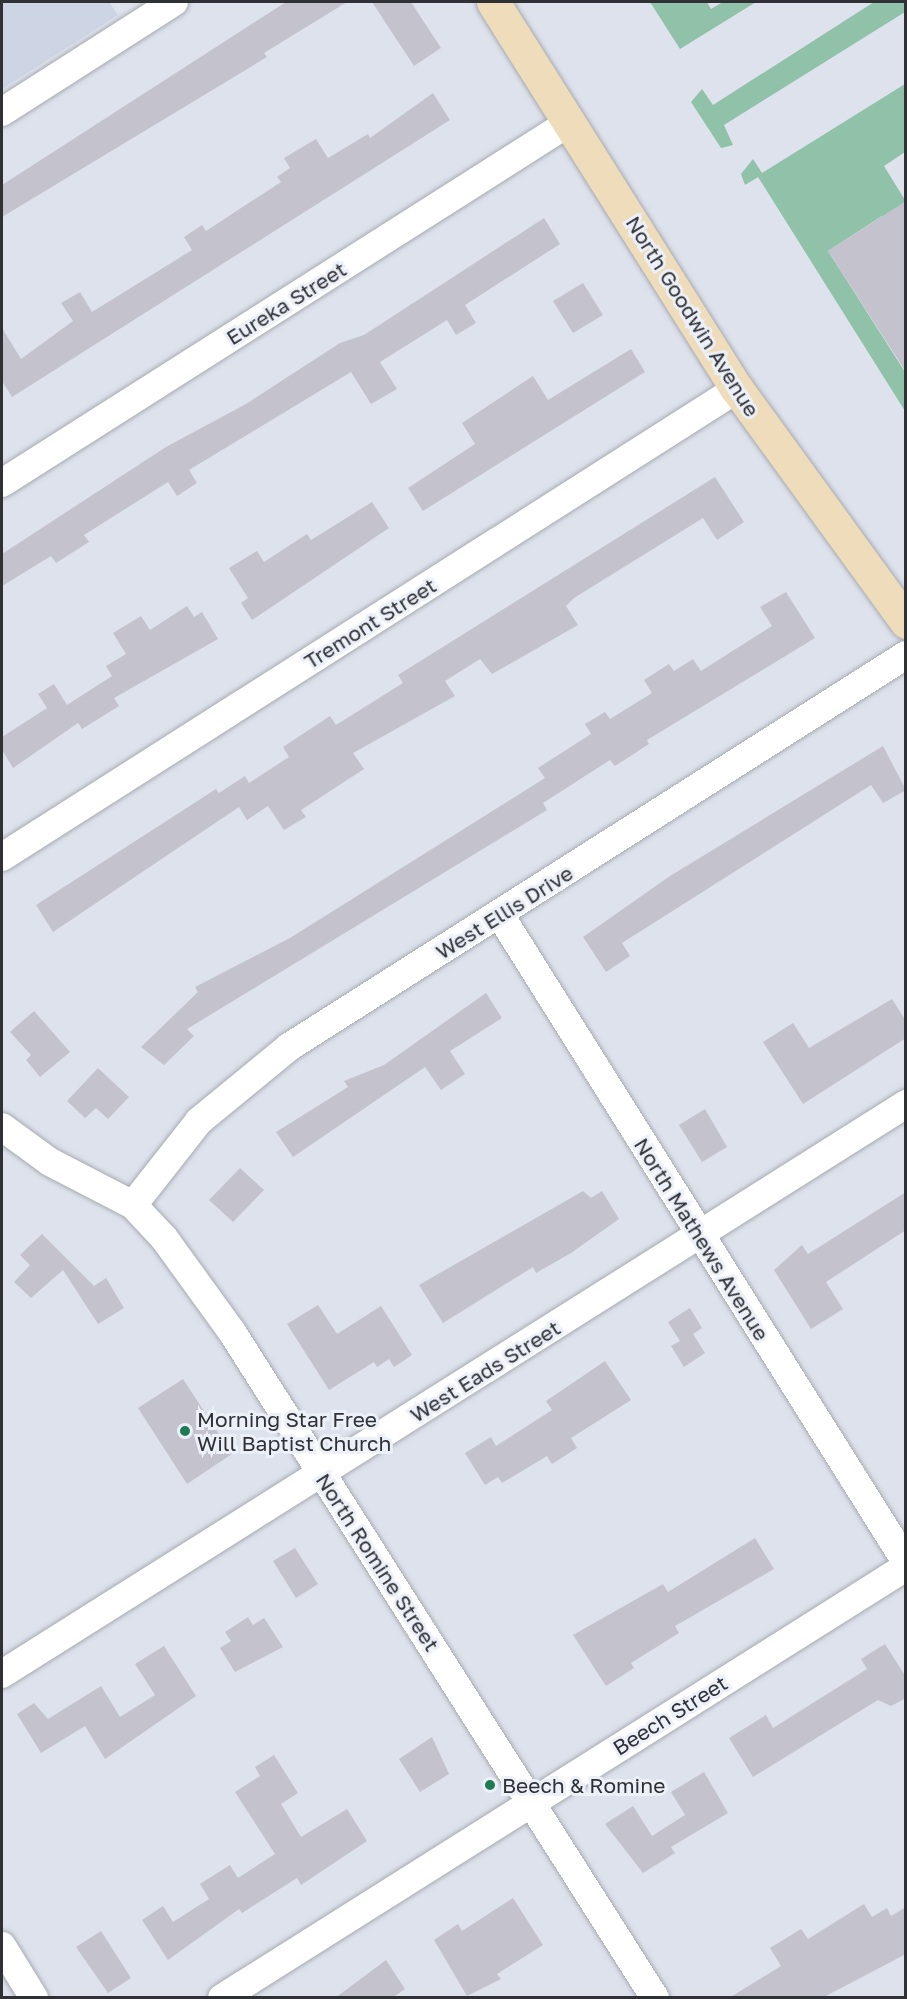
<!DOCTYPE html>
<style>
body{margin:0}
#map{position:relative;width:907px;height:1999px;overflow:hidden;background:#dee2ec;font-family:"Golos Text",sans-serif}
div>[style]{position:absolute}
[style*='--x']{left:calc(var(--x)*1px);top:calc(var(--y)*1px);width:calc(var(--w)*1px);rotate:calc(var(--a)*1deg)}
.built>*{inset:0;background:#cdd4e4}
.green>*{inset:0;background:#90c1a9}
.building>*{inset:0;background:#c4c2cc}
.roads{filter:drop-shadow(0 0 2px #a6aab2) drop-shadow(0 0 2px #a6aab2)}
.street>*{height:28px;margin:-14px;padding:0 14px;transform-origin:14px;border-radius:14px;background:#fff}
.secondary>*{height:33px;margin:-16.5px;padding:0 16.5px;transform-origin:16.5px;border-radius:16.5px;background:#efdcba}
.dots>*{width:16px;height:16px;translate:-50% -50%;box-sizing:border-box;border:3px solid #ecf0f9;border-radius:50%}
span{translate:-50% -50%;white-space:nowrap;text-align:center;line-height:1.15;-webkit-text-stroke:6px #ecf0f9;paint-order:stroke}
.street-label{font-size:21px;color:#303135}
.poi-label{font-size:21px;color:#303135}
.left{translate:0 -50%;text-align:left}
.frame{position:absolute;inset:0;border:3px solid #303135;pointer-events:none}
</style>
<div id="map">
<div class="built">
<i style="clip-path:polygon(2px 2px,109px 2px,118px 15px,2px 89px)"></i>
</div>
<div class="green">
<i style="clip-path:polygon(650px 2px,707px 2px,711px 9px,723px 2px,756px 2px,680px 49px)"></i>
<i style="clip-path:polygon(874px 2px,905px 2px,905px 12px,724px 125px,733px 145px,721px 148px,691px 102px,702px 89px,713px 105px)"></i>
<i style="clip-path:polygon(905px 84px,905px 152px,884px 166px,905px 200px,905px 252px,882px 216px,828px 251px,905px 372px,905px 411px,758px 177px,745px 185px,741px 174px,753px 159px,762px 173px)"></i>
</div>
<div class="building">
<i style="clip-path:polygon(286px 2px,347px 2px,264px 53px,267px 57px,2px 217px,2px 185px)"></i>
<i style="clip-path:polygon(372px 2px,411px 2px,441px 48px,414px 66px)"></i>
<i style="clip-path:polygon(433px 93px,450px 120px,12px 397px,2px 381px,2px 328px,21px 359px,73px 321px,61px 303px,80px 292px,92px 312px,192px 250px,184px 237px,202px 225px,206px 231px,281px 182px,277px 177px,290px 168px,284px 158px,316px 139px,328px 158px,368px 134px,370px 138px)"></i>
<i style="clip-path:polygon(906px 201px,906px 372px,828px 251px)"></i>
<i style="clip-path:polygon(544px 218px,560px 244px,465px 305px,476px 323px,456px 335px,447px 320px,380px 362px,397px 389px,371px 404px,351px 372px,189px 470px,197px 483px,177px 496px,168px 482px,84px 535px,89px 542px,56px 563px,51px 556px,2px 586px,2px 554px,166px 447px,246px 404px,340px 343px,364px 335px)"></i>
<i style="clip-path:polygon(583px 283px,603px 315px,573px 333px,553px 301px)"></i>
<i style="clip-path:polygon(631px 349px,645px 372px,423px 511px,408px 488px,475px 444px,462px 423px,533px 376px,548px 400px)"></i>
<i style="clip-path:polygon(715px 477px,744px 522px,717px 540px,703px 518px,574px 598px,566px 606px,578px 625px,492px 674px,480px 659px,445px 681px,455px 696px,353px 753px,364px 769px,301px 810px,306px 817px,284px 830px,268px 806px,247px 820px,239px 807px,53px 932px,36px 905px,216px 789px,219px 793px,245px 776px,249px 783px,289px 757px,283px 747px,330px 716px,336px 725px,403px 683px,398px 675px)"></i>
<i style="clip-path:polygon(372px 502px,389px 528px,252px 620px,241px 603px,248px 598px,229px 568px,257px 551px,264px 562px,307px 534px,311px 540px)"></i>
<i style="clip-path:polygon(786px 592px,815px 638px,647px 740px,649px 744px,615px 766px,610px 760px,543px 803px,547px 810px,187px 1029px,194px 1036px,164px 1065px,141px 1047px,198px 992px,195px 987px,290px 938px,545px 778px,538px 768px,591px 734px,585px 724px,605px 712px,610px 719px,652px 693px,644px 680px,669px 664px,674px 671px,693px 659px,701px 671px,772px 626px,760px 607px)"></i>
<i style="clip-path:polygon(187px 606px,194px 617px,202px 612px,218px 639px,114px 698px,119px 706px,82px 729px,78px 723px,13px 768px,2px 750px,2px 737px,47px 708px,38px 694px,54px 684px,67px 705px,112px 676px,106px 666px,126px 654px,113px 633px,141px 616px,150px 630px)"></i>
<i style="clip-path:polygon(883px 746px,906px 790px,883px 803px,871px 785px,622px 943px,630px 956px,606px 972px,583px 937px,670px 876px)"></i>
<i style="clip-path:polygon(486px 993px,502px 1018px,450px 1051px,465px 1074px,441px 1090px,425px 1067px,293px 1157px,276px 1132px,348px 1087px,344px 1081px,384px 1065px)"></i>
<i style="clip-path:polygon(892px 999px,906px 1021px,906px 1038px,803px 1104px,763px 1042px,793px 1023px,809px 1048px)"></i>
<i style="clip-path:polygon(34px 1011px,70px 1052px,40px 1077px,26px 1060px,31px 1055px,10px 1032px)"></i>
<i style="clip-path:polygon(98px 1068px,129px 1097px,108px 1119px,96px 1108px,85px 1118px,67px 1101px)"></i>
<i style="clip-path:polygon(705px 1109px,727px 1147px,702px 1162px,679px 1125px)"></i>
<i style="clip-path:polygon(240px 1168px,264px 1190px,233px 1222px,209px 1200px)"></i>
<i style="clip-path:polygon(583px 1191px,591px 1198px,602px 1191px,619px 1219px,571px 1253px,536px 1273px,533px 1267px,443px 1323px,419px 1285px)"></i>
<i style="clip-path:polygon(906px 1192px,906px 1230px,826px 1282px,843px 1309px,811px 1329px,774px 1270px,802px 1245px,808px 1254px)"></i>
<i style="clip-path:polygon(42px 1234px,94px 1286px,106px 1278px,124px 1308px,98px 1324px,63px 1270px,31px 1298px,14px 1282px,30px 1265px,20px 1255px)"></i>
<i style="clip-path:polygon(318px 1305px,337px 1334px,381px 1306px,412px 1355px,394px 1367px,389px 1359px,377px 1367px,374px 1362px,329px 1390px,287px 1324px)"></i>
<i style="clip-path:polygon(690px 1308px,702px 1328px,693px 1334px,705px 1353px,684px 1367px,671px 1346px,680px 1341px,668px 1322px)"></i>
<i style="clip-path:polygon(605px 1361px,631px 1400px,571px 1438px,577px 1448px,552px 1464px,547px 1456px,502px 1483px,498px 1477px,485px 1485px,465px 1453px,491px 1437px,496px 1446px,552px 1410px,546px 1401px)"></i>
<i style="clip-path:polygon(183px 1379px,232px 1454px,187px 1484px,138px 1408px)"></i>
<i style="clip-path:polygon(755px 1538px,774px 1569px,675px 1626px,679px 1633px,631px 1663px,634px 1668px,606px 1686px,573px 1635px,663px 1584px,668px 1592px)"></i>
<i style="clip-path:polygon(295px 1548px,318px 1584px,296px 1598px,273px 1561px)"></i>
<i style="clip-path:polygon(248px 1617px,253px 1625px,264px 1618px,283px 1647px,235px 1672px,220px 1648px,231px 1641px,225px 1632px)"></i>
<i style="clip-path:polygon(885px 1644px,906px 1677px,906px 1698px,891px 1706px,878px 1700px,753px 1777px,729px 1738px,766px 1715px,773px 1728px,867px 1669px,861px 1659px)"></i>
<i style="clip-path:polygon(164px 1646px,196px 1696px,105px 1759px,85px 1726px,41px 1753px,17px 1714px,34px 1703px,48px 1719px,101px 1686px,120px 1717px,155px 1695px,135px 1664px)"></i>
<i style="clip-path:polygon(432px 1737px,449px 1774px,420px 1792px,399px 1759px)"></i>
<i style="clip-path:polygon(274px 1755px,298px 1793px,281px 1804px,301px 1837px,347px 1809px,367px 1841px,301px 1885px,297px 1878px,242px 1913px,239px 1909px,168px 1960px,142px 1920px,163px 1906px,173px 1922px,209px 1899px,200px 1884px,230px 1865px,238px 1878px,275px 1854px,235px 1792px,260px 1776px,255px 1767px)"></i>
<i style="clip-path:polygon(704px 1772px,728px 1813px,671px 1847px,675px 1853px,643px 1873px,605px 1824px,633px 1806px,652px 1836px,685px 1815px,671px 1792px)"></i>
<i style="clip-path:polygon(513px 1898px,543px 1945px,497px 1974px,501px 1979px,467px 1996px,434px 1940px,458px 1924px,462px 1931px)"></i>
<i style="clip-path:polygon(864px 1904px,872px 1917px,887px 1908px,891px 1916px,906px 1907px,906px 1954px,822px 1998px,729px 1998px,781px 1966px,770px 1948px,801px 1929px,808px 1939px)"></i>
<i style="clip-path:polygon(101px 1931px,131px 1978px,108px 1993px,76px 1947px)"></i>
<i style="clip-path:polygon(386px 1960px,405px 1989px,392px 1998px,335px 1998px)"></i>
</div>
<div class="roads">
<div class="street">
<i style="--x:2;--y:112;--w:204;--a:-32.6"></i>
<i style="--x:2;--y:483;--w:673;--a:-32.44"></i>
<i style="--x:2;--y:857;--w:871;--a:-32.49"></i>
<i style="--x:500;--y:915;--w:764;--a:57.89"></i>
<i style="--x:2;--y:1127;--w:59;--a:36.1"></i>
<i style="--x:50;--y:1162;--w:93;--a:27.4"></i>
<i style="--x:133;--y:1205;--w:45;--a:46.8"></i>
<i style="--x:164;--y:1238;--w:116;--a:54.1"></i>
<i style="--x:232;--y:1332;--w:789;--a:57.58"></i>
<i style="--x:133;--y:1205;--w:107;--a:-51.8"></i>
<i style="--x:199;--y:1121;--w:117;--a:-39.4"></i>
<i style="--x:289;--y:1047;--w:731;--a:-32.43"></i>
<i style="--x:2;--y:1674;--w:1069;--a:-32.23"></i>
<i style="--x:2;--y:1946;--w:61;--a:58.4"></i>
<i style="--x:222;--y:1998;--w:808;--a:-32.22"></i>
</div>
<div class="secondary">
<i style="--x:493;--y:2;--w:457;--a:57.8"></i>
<i style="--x:737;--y:389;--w:288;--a:54"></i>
</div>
</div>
<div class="dots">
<i style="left:185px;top:1431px;background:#1f7c51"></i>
<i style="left:490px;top:1785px;background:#1f7c51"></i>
</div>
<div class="street-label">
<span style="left:286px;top:303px;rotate:-32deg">Eureka Street</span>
<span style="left:693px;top:316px;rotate:58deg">North Goodwin Avenue</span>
<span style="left:370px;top:623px;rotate:-32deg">Tremont Street</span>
<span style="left:504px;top:912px;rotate:-32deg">West Ellis Drive</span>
<span style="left:702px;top:1239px;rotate:58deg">North Mathews Avenue</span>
<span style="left:485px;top:1371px;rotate:-32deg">West Eads Street</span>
<span style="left:378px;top:1562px;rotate:57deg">North Romine Street</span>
<span style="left:670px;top:1715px;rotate:-32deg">Beech Street</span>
</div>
<div class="poi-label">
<span class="left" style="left:197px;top:1431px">Morning Star Free<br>Will Baptist Church</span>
<span class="left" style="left:502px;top:1785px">Beech &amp; Romine</span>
</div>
<div class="frame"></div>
</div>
